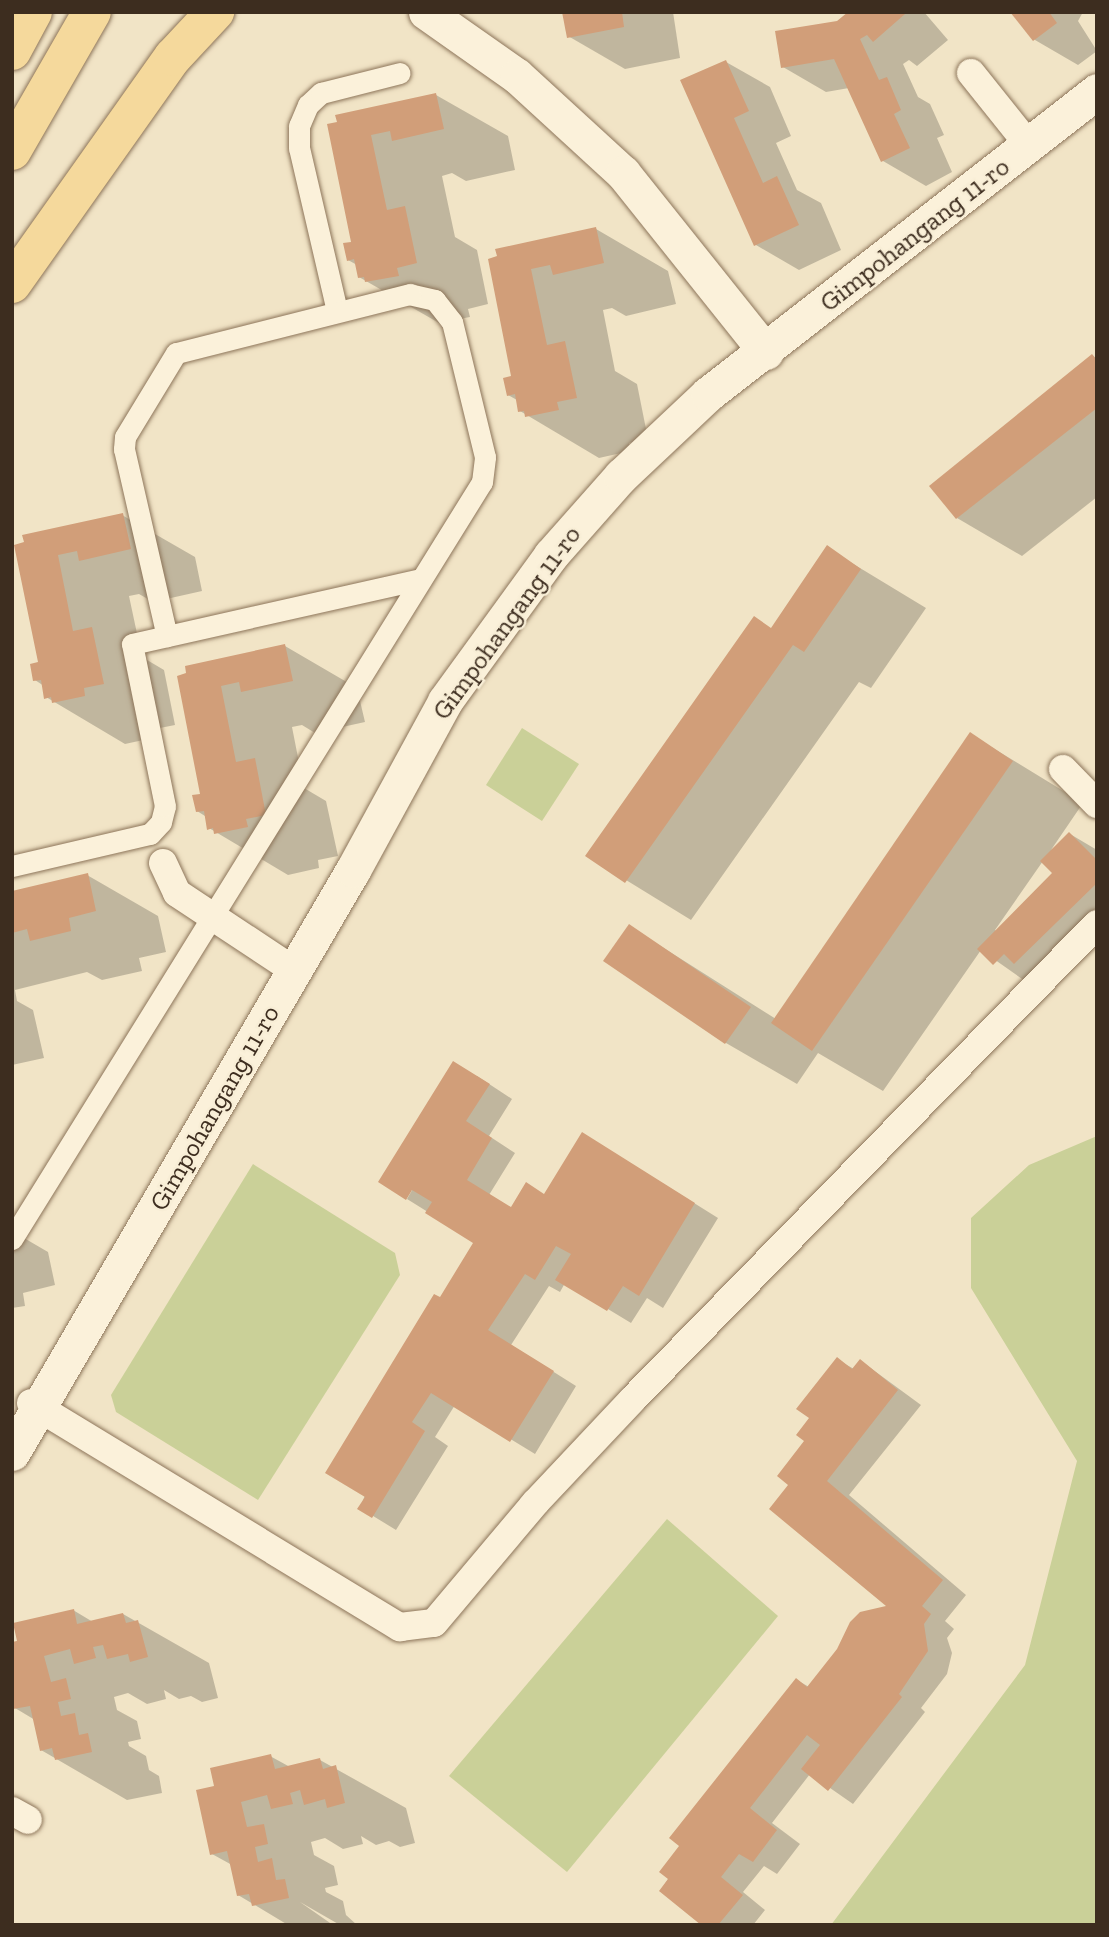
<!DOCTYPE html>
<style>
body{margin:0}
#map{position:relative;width:1109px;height:1937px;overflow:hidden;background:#f1e4c6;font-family:"Zilla Slab",serif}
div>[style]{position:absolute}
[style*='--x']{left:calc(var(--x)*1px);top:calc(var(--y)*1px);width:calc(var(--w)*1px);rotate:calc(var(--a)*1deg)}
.green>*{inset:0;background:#cad098}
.shadow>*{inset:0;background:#0003}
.building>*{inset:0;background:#d19e79}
.roads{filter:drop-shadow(0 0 2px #8d755a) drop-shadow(0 0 2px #8d755a)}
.pedestrian>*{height:21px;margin:-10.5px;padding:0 10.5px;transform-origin:10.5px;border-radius:10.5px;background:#fbf1da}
.minor>*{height:28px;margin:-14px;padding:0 14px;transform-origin:14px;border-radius:14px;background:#fbf1da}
.tertiary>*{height:35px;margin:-17.5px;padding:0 17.5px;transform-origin:17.5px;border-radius:17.5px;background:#fbf1da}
.primary>*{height:38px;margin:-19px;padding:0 19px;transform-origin:19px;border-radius:19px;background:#f5d99c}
span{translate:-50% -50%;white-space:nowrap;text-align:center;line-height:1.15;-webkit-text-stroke:5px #f8eed6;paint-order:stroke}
.street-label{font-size:26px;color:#3d2d1f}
.frame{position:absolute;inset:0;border:14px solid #3d2d1f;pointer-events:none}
</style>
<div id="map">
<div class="green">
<i style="clip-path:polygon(522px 728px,579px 764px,542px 821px,486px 785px)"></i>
<i style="clip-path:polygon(1097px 1136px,1097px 1925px,831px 1925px,1025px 1665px,1077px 1461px,971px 1288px,971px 1218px,1029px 1165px)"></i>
<i style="clip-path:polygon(253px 1164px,395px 1253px,400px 1275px,258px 1500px,116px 1412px,111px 1395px)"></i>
<i style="clip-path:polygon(667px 1519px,778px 1616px,567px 1872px,449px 1776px)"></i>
</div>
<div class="shadow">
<i style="clip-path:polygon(564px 12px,673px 12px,680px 58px,625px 69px,568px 36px)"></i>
<i style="clip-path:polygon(851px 12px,924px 12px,948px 40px,917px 66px,909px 60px,903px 64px,918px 97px,930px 104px,944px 135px,937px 138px,952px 172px,926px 186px,883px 161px,849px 88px,826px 92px,783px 67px)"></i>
<i style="clip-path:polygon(1012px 12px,1083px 12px,1078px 21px,1097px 51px,1078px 65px,1035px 40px)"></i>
<i style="clip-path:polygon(726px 62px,770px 87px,791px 136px,776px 143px,797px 190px,821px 203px,841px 250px,799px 270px,756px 245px,683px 81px)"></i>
<i style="clip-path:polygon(436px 95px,508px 136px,515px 170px,466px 181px,452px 173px,442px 176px,455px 237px,477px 250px,488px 304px,468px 309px,470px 317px,439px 323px,359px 277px,357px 265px,348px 260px,353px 243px,329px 126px)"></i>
<i style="clip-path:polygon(596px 229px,668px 271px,676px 304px,626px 316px,612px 308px,603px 310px,615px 371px,637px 384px,648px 439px,629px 443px,630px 451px,599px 458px,520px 411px,517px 400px,508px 395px,513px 378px,490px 260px)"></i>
<i style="clip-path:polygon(1093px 356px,1097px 359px,1097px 497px,1022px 556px,957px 518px)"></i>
<i style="clip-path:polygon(122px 515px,195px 557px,202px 591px,153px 602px,139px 594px,129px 596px,142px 657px,164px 670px,175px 725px,155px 729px,157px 737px,125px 744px,46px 697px,44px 686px,35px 680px,40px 664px,16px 546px)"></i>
<i style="clip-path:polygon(827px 548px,926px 608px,871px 688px,859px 682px,691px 920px,587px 856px,772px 629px)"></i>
<i style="clip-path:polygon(285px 646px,357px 688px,365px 722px,315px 733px,302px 725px,292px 727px,304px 788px,326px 801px,338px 856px,318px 860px,319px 868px,288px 875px,209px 828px,205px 816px,197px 811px,202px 795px,179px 677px)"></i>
<i style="clip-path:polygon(evenodd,970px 734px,1083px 803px,1051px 850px,1070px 834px,1097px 850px,1097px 931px,1025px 981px,981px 950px,883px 1091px,818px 1053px,797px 1084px,726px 1043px,605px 961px,629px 926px,776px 1019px,970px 734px,1043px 861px,1055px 873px,996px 931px,995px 930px,1043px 861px)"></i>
<i style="clip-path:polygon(87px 875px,158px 916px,166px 952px,139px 958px,142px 971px,102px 980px,87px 972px,15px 990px,17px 1001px,33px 1010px,44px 1058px,12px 1065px,12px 893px)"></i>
<i style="clip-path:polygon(477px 1076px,512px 1099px,489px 1136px,515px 1153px,489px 1195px,512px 1209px,545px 1195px,606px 1148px,718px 1218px,663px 1308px,647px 1298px,631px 1323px,565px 1283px,560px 1292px,549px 1286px,511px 1345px,576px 1386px,535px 1454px,455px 1405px,435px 1437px,448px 1446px,396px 1530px,360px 1508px,441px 1299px,476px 1242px,407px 1199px)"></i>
<i style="clip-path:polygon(12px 1231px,48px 1252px,55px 1285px,23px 1293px,25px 1306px,12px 1308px)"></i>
<i style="clip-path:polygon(838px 1360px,854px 1369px,861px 1361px,921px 1405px,849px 1495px,966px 1595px,945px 1621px,954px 1629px,947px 1638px,952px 1653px,947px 1674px,921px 1708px,925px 1712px,853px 1804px,810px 1774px,772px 1823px,800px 1844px,777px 1874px,764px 1866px,743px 1892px,765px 1910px,753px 1925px,703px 1925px,661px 1890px,797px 1680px,809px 1687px,890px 1607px,791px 1485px,812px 1418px)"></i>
<i style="clip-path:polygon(73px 1610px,93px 1622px,123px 1614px,209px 1663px,218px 1698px,202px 1702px,191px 1696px,179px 1699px,164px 1690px,166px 1699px,147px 1704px,128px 1693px,114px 1697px,117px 1710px,137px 1721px,141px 1739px,128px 1742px,129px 1746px,146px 1756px,149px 1770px,159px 1776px,162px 1793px,127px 1800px,41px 1750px,35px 1720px,15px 1708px,12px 1644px)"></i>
<i style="clip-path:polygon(270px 1756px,290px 1767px,320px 1760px,406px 1808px,415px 1843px,400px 1847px,389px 1841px,376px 1845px,361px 1836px,363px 1844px,343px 1849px,325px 1838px,311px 1842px,314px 1855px,334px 1866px,338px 1885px,325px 1888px,326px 1892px,343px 1901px,346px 1915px,357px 1925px,340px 1925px,300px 1902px,333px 1925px,288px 1925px,238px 1895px,232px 1865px,212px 1854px,216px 1788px)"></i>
</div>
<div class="building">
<i style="clip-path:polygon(562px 12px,622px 12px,624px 27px,567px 38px)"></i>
<i style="clip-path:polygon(848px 12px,905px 14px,873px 42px,867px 35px,860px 39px,879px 80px,887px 77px,901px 110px,894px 114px,910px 148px,881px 162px,834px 59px,781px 68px,775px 31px,837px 21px)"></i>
<i style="clip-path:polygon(1010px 12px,1049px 12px,1057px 23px,1033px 41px)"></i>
<i style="clip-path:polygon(726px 60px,749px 111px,734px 118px,763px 183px,777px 176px,799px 225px,754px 246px,680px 80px)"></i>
<i style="clip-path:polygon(436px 93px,444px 129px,392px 141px,390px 131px,371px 135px,387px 210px,405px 206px,417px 263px,397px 268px,399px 276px,365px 282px,364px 277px,358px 278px,354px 259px,347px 261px,343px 243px,351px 242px,327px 124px,337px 122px,335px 115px)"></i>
<i style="clip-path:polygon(596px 227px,604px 263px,553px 275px,550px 265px,531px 269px,547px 345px,565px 341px,577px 398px,557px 402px,559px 410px,525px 417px,524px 411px,518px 412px,515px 394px,507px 396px,503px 378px,511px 376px,488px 259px,497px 256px,495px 249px)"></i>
<i style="clip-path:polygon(1092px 354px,1097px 360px,1097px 408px,956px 519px,929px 486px)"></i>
<i style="clip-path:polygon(123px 513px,131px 549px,79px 561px,77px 551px,58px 555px,73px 631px,92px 627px,104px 684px,84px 688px,85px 696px,52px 703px,51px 697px,44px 699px,41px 680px,33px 681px,30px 664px,38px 662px,14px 545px,24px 542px,22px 535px)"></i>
<i style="clip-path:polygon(827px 545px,861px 569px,804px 652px,793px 645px,625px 883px,585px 856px,754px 616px,771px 628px)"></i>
<i style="clip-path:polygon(285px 644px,293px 681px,241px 692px,239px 682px,221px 686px,236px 762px,255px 758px,266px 815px,246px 819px,248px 827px,214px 834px,213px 828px,207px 830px,204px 811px,196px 812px,192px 795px,200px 794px,177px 676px,186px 673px,185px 666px)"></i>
<i style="clip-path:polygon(970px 732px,1013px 761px,812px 1051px,771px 1023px)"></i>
<i style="clip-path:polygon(1069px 832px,1097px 860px,1097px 883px,1014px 964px,1004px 954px,993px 965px,977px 949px,1052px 873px,1040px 861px)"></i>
<i style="clip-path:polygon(88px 873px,96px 911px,69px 918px,71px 931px,30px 941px,27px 929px,12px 933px,12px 891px)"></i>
<i style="clip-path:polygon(629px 924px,751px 1007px,725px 1044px,603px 961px)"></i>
<i style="clip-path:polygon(453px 1061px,490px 1084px,466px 1121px,492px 1138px,467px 1180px,511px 1207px,526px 1182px,544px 1194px,582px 1132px,695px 1203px,639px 1296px,623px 1286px,607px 1311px,555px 1280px,571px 1254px,556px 1246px,535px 1280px,525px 1274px,488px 1330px,554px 1371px,510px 1442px,431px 1393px,412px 1422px,425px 1431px,372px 1518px,357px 1509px,365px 1497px,325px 1473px,434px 1294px,440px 1297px,473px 1243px,425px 1213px,432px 1202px,412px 1190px,406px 1200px,378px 1182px)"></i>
<i style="clip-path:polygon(837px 1357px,852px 1369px,860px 1359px,898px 1390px,827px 1481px,943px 1580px,922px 1606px,931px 1614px,924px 1624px,928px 1651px,899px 1694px,902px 1697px,828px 1791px,801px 1769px,820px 1745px,807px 1735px,750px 1808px,777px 1830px,753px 1862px,739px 1854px,721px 1877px,743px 1895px,718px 1925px,701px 1925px,659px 1891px,668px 1879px,659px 1872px,679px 1846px,669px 1838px,796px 1678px,807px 1687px,837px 1649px,850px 1622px,860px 1612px,886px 1606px,769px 1509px,788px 1485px,777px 1476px,804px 1441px,796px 1435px,809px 1418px,796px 1409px)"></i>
<i style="clip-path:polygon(74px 1609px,77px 1624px,123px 1613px,126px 1623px,138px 1620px,148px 1657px,130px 1662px,128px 1654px,107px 1659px,103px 1645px,93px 1647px,96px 1658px,74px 1664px,70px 1649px,44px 1656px,51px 1682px,66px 1678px,71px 1699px,58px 1702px,61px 1716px,75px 1713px,79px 1735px,88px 1733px,92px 1752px,55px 1760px,52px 1748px,40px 1751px,30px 1706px,13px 1709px,12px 1642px,17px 1641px,13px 1623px)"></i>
<i style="clip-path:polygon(271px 1754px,275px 1769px,320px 1758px,323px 1769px,336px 1765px,345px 1803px,327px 1808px,325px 1799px,304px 1805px,300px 1790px,290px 1793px,293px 1804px,271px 1809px,267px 1795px,241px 1802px,247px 1827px,264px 1824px,268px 1844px,255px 1847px,258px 1862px,272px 1858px,276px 1880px,285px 1879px,289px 1898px,252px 1906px,249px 1894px,237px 1896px,227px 1851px,210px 1855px,196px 1790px,214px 1786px,210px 1768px)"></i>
</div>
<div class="roads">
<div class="pedestrian">
<i style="--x:337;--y:311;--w:167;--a:-103.1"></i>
<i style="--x:299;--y:148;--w:22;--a:-90"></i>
<i style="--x:299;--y:126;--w:23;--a:-67"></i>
<i style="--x:308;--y:105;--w:18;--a:-43"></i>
<i style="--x:321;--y:93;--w:81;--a:-14.2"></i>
<i style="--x:12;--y:866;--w:142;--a:-13.1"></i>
<i style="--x:150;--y:834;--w:16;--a:-47"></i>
<i style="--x:161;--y:822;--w:16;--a:-76"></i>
<i style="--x:165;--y:806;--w:165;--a:-101.5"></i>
<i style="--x:132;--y:644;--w:295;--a:-12.7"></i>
<i style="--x:12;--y:1239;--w:891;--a:-58.17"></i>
<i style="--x:482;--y:482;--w:25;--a:-83"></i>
<i style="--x:485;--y:457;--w:139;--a:-103.7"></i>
<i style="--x:452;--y:322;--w:28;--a:-128"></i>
<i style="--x:435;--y:300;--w:26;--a:-167"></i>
<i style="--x:410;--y:294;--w:241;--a:165.8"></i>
<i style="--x:176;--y:353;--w:98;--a:121.3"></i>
<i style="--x:125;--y:437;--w:12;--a:95"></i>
<i style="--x:124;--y:449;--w:192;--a:77.1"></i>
</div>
<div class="minor">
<i style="--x:971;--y:73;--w:83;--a:51.3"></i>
<i style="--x:1063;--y:769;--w:49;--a:45.8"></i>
<i style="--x:163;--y:863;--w:33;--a:65"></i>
<i style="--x:177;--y:893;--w:141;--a:33.5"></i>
<i style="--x:31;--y:1403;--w:432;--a:31.3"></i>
<i style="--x:400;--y:1627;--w:34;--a:-7"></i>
<i style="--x:434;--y:1623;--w:158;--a:-49.9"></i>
<i style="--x:536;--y:1502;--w:140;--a:-46.7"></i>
<i style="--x:632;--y:1400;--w:665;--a:-45.67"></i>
<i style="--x:12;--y:1811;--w:18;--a:29"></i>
</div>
<div class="tertiary">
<i style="--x:426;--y:12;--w:111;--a:35.1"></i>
<i style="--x:517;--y:76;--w:144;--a:42.5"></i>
<i style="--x:623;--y:173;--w:229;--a:51.4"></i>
<i style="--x:12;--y:1453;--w:675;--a:-59.68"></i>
<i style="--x:353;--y:870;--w:192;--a:-61.4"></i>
<i style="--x:445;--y:701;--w:180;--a:-54"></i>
<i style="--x:551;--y:555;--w:106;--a:-48.5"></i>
<i style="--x:621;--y:476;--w:120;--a:-43.3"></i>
<i style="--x:708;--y:394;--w:493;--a:-37.9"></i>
</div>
<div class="primary">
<i style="--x:12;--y:51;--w:44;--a:-61.7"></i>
<i style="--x:12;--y:151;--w:160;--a:-60.1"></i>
<i style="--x:12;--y:284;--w:278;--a:-54.7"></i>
<i style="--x:173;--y:57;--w:62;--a:-47"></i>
</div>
</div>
<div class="street-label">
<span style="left:915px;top:235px;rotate:-38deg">Gimpohangang 11-ro</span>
<span style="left:507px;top:623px;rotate:-54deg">Gimpohangang 11-ro</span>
<span style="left:215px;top:1108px;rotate:-60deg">Gimpohangang 11-ro</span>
</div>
<div class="frame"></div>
</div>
